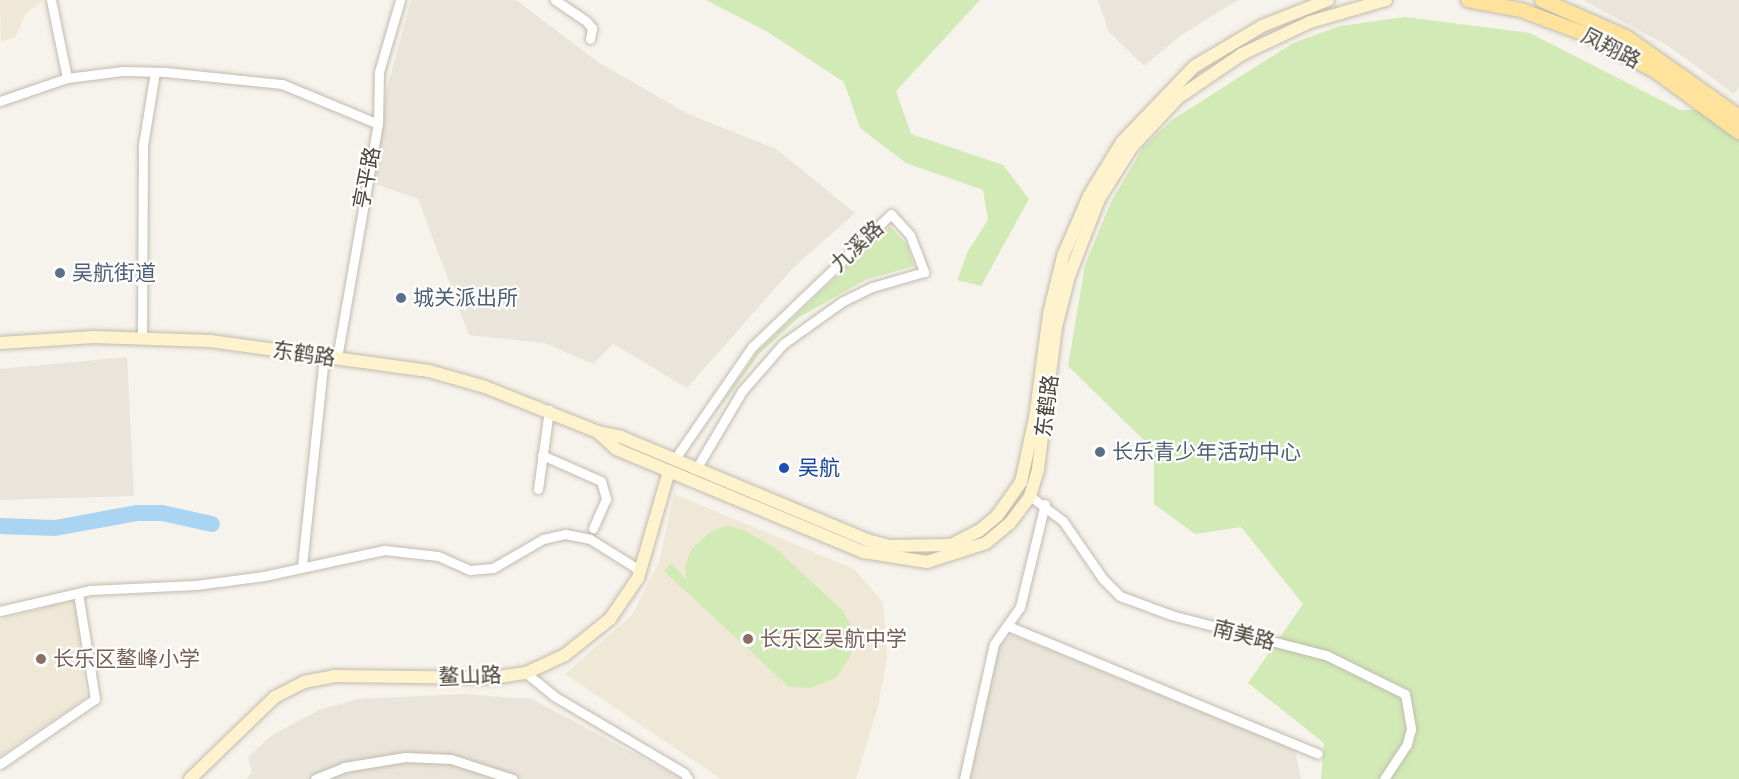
<!DOCTYPE html>
<meta charset="utf-8">
<style>
body{margin:0}
#map{position:relative;width:1739px;height:779px;overflow:hidden;background:#f6f3ec;font-family:Cabin,"Noto Sans SC",sans-serif}
div>[style]{position:absolute}
[style*='--x']{left:calc(var(--x)*1px);top:calc(var(--y)*1px);width:calc(var(--w)*1px);rotate:calc(var(--a)*1deg)}
.residential>*{inset:0;background:#eae5da}
.education>*{inset:0;background:#efe8d6}
.green>*{inset:0;background:#d2eab5}
.river>*{height:16px;margin:-8px;padding:0 8px;transform-origin:8px;border-radius:8px;background:#a9d4f2}
.roads{filter:drop-shadow(0 0 2px #c2bbae) drop-shadow(0 0 2px #c2bbae)}
.street>*{height:9px;margin:-4.5px;padding:0 4.5px;transform-origin:4.5px;border-radius:4.5px;background:#fff}
.secondary>*{height:12px;margin:-6px;padding:0 6px;transform-origin:6px;border-radius:6px;background:#fff3cd}
.primary>*{height:14px;margin:-7px;padding:0 7px;transform-origin:7px;border-radius:7px;background:#ffe39c}
.dots>*{width:16px;height:16px;translate:-50% -50%;box-sizing:border-box;border:3px solid #fff;border-radius:50%}
span{translate:-50% -50%;white-space:nowrap;text-align:center;line-height:1.15;-webkit-text-stroke:4.5px #fff;paint-order:stroke}
.street-label{font-size:21px;color:#4b4439}
.service-label{font-size:21px;color:#4e5e75}
.left{translate:0 -50%;text-align:left}
.transit-label{font-size:21px;color:#164399}
.education-label{font-size:21px;color:#785e54}
</style>
<div id="map">
<div class="residential">
<i style="clip-path:polygon(411px 0,516px 0,598px 62px,688px 114px,776px 149px,855px 213px,792px 269px,687px 388px,613px 344px,593px 364px,544px 343px,469px 335px,418px 199px,370px 182px,387px 89px)"></i>
<i style="clip-path:polygon(1098px 0,1238px 0,1180px 36px,1144px 66px,1109px 32px)"></i>
<i style="clip-path:polygon(1583px 0,1739px 0,1739px 87px,1734px 94px,1670px 47px)"></i>
<i style="clip-path:polygon(127px 357px,134px 496px,0 500px,0 369px)"></i>
<i style="clip-path:polygon(1012px 635px,1295px 749px,1301px 779px,966px 779px,1000px 644px)"></i>
<i style="clip-path:polygon(464px 694px,532px 699px,682px 779px,246px 779px,252px 773px,248px 757px,272px 735px,319px 710px,358px 699px)"></i>
</div>
<div class="education">
<i style="clip-path:polygon(0 0,43px 0,43px 1px,26px 13px,16px 36px,1px 42px)"></i>
<i style="clip-path:polygon(674px 494px,854px 569px,883px 602px,887px 658px,878px 707px,856px 779px,721px 779px,565px 674px,632px 615px,659px 562px)"></i>
<i style="clip-path:polygon(75px 599px,86px 698px,0 756px,0 620px)"></i>
</div>
<div class="green">
<i style="clip-path:polygon(706px 0,980px 0,896px 91px,911px 134px,1003px 165px,1029px 199px,981px 286px,957px 280px,968px 251px,988px 220px,983px 190px,906px 163px,860px 128px,844px 82px,766px 31px)"></i>
<i style="clip-path:polygon(1405px 17px,1530px 33px,1680px 110px,1739px 109px,1739px 779px,1321px 779px,1324px 743px,1248px 683px,1303px 604px,1241px 527px,1195px 534px,1154px 504px,1154px 450px,1068px 366px,1085px 265px,1111px 202px,1144px 146px,1172px 120px,1293px 43px,1340px 26px)"></i>
<i style="clip-path:polygon(890px 226px,908px 246px,914px 266px,865px 280px,798px 318px,760px 353px,705px 428px,758px 351px)"></i>
<i style="clip-path:polygon(727px 526px,744px 530px,775px 548px,843px 611px,851px 626px,851px 655px,836px 678px,810px 688px,789px 687px,664px 571px,671px 563px,686px 579px,685px 566px,691px 550px,711px 531px)"></i>
</div>
<div class="river">
<i style="--x:0;--y:526;--w:55;--a:2.1"></i>
<i style="--x:55;--y:528;--w:83;--a:-10.4"></i>
<i style="--x:137;--y:513;--w:25;--a:0"></i>
<i style="--x:162;--y:513;--w:51;--a:12.4"></i>
</div>
<div class="roads">
<div class="street">
<i style="--x:51;--y:0;--w:80;--a:78.4"></i>
<i style="--x:555;--y:0;--w:37;--a:34"></i>
<i style="--x:586;--y:21;--w:9;--a:49"></i>
<i style="--x:592;--y:28;--w:11;--a:100"></i>
<i style="--x:0;--y:101;--w:71;--a:-18.9"></i>
<i style="--x:67;--y:78;--w:56;--a:-7.1"></i>
<i style="--x:123;--y:71;--w:42;--a:1.4"></i>
<i style="--x:165;--y:72;--w:118;--a:5.9"></i>
<i style="--x:282;--y:84;--w:104;--a:22.6"></i>
<i style="--x:142;--y:337;--w:192;--a:-89.7"></i>
<i style="--x:143;--y:145;--w:74;--a:-80.7"></i>
<i style="--x:337;--y:358;--w:238;--a:-80.1"></i>
<i style="--x:378;--y:124;--w:52;--a:-88.9"></i>
<i style="--x:379;--y:72;--w:75;--a:-73.7"></i>
<i style="--x:542;--y:455;--w:64;--a:23.8"></i>
<i style="--x:601;--y:481;--w:19;--a:74"></i>
<i style="--x:606;--y:499;--w:32;--a:114"></i>
<i style="--x:674;--y:460;--w:137;--a:-55.4"></i>
<i style="--x:752;--y:347;--w:192;--a:-43.7"></i>
<i style="--x:891;--y:214;--w:28;--a:48"></i>
<i style="--x:910;--y:235;--w:40;--a:69"></i>
<i style="--x:924;--y:272;--w:54;--a:163.9"></i>
<i style="--x:872;--y:287;--w:32;--a:154"></i>
<i style="--x:843;--y:301;--w:74;--a:144.4"></i>
<i style="--x:783;--y:344;--w:62;--a:131.1"></i>
<i style="--x:742;--y:391;--w:91;--a:120.5"></i>
<i style="--x:538;--y:489;--w:80;--a:-82.1"></i>
<i style="--x:1030;--y:496;--w:41;--a:37.1"></i>
<i style="--x:1063;--y:521;--w:70;--a:55.4"></i>
<i style="--x:1103;--y:579;--w:24;--a:45"></i>
<i style="--x:1120;--y:596;--w:54;--a:20.4"></i>
<i style="--x:1171;--y:615;--w:160;--a:14.5"></i>
<i style="--x:1326;--y:655;--w:88;--a:26.3"></i>
<i style="--x:1405;--y:694;--w:36;--a:80"></i>
<i style="--x:1411;--y:729;--w:16;--a:105"></i>
<i style="--x:1407;--y:744;--w:42;--a:123.3"></i>
<i style="--x:302;--y:566;--w:211;--a:-84"></i>
<i style="--x:0;--y:611;--w:92;--a:-13.1"></i>
<i style="--x:90;--y:590;--w:106;--a:-2.7"></i>
<i style="--x:196;--y:585;--w:69;--a:-7.5"></i>
<i style="--x:264;--y:576;--w:123;--a:-12.2"></i>
<i style="--x:384;--y:550;--w:54;--a:6.3"></i>
<i style="--x:438;--y:556;--w:35;--a:24"></i>
<i style="--x:470;--y:570;--w:23;--a:-5"></i>
<i style="--x:493;--y:568;--w:58;--a:-30.1"></i>
<i style="--x:543;--y:539;--w:23;--a:-13"></i>
<i style="--x:565;--y:534;--w:25;--a:11"></i>
<i style="--x:590;--y:539;--w:60;--a:32.1"></i>
<i style="--x:1008;--y:626;--w:335;--a:22.4"></i>
<i style="--x:526;--y:673;--w:36;--a:39"></i>
<i style="--x:554;--y:696;--w:151;--a:30.6"></i>
<i style="--x:684;--y:773;--w:7;--a:56"></i>
<i style="--x:0;--y:764;--w:115;--a:-34.4"></i>
<i style="--x:95;--y:699;--w:107;--a:-99.1"></i>
<i style="--x:315;--y:779;--w:31;--a:-22"></i>
<i style="--x:344;--y:767;--w:62;--a:-9.3"></i>
<i style="--x:405;--y:757;--w:46;--a:2.5"></i>
<i style="--x:451;--y:759;--w:65;--a:17.9"></i>
<i style="--x:964;--y:779;--w:138;--a:-77.5"></i>
<i style="--x:994;--y:644;--w:45;--a:-54.9"></i>
<i style="--x:1020;--y:607;--w:106;--a:-76.4"></i>
</div>
<div class="secondary">
<i style="--x:0;--y:343;--w:94;--a:-3.7"></i>
<i style="--x:94;--y:337;--w:116;--a:2"></i>
<i style="--x:210;--y:341;--w:221;--a:7.8"></i>
<i style="--x:429;--y:371;--w:58;--a:15.9"></i>
<i style="--x:485;--y:387;--w:122;--a:21.7"></i>
<i style="--x:598;--y:432;--w:24;--a:12"></i>
<i style="--x:621;--y:437;--w:267;--a:22.7"></i>
<i style="--x:867;--y:540;--w:24;--a:15"></i>
<i style="--x:890;--y:546;--w:61;--a:-0.9"></i>
<i style="--x:951;--y:545;--w:31;--a:-27"></i>
<i style="--x:979;--y:531;--w:23;--a:-40"></i>
<i style="--x:997;--y:516;--w:42;--a:-54.8"></i>
<i style="--x:1021;--y:482;--w:66;--a:-77.7"></i>
<i style="--x:1035;--y:418;--w:105;--a:-82.3"></i>
<i style="--x:1049;--y:314;--w:60;--a:-76.4"></i>
<i style="--x:1063;--y:256;--w:65;--a:-66.6"></i>
<i style="--x:1089;--y:196;--w:63;--a:-58.6"></i>
<i style="--x:1122;--y:142;--w:105;--a:-46.2"></i>
<i style="--x:1195;--y:66;--w:78;--a:-30.8"></i>
<i style="--x:1262;--y:26;--w:71;--a:-21.5"></i>
<i style="--x:599;--y:433;--w:23;--a:43"></i>
<i style="--x:616;--y:449;--w:269;--a:22.6"></i>
<i style="--x:864;--y:552;--w:64;--a:9"></i>
<i style="--x:927;--y:562;--w:62;--a:-17.9"></i>
<i style="--x:986;--y:543;--w:31;--a:-40"></i>
<i style="--x:1010;--y:523;--w:34;--a:-53"></i>
<i style="--x:1030;--y:496;--w:28;--a:-73"></i>
<i style="--x:1038;--y:469;--w:143;--a:-82.8"></i>
<i style="--x:1056;--y:327;--w:53;--a:-75.7"></i>
<i style="--x:1069;--y:276;--w:83;--a:-68.7"></i>
<i style="--x:1099;--y:199;--w:62;--a:-57.6"></i>
<i style="--x:1132;--y:147;--w:69;--a:-46.8"></i>
<i style="--x:1179;--y:97;--w:76;--a:-34.3"></i>
<i style="--x:1242;--y:54;--w:75;--a:-25.2"></i>
<i style="--x:1310;--y:22;--w:79;--a:-16.1"></i>
<i style="--x:190;--y:779;--w:118;--a:-44"></i>
<i style="--x:275;--y:697;--w:33;--a:-27"></i>
<i style="--x:304;--y:682;--w:31;--a:-11"></i>
<i style="--x:334;--y:676;--w:159;--a:0.7"></i>
<i style="--x:493;--y:678;--w:33;--a:-9"></i>
<i style="--x:526;--y:673;--w:43;--a:-24.8"></i>
<i style="--x:565;--y:655;--w:58;--a:-38.7"></i>
<i style="--x:610;--y:619;--w:50;--a:-55.7"></i>
<i style="--x:638;--y:578;--w:111;--a:-73.8"></i>
</div>
<div class="primary">
<i style="--x:1468;--y:0;--w:54;--a:10.7"></i>
<i style="--x:1521;--y:10;--w:74;--a:20.6"></i>
<i style="--x:1590;--y:36;--w:76;--a:28.2"></i>
<i style="--x:1657;--y:72;--w:102;--a:36.2"></i>
<i style="--x:1542;--y:0;--w:92;--a:23.8"></i>
<i style="--x:1626;--y:37;--w:138;--a:35.3"></i>
</div>
</div>
<div class="dots">
<i style="left:60px;top:273px;background:#5c6f8a"></i>
<i style="left:401px;top:298px;background:#5c6f8a"></i>
<i style="left:1100px;top:452px;background:#5c6f8a"></i>
<i style="left:784px;top:468px;background:#1a4fb4"></i>
<i style="left:748px;top:639px;background:#8d6e63"></i>
<i style="left:41px;top:659px;background:#8d6e63"></i>
</div>
<div class="street-label">
<span style="left:1611px;top:48px;rotate:27deg">凤翔路</span>
<span style="left:367px;top:178px;rotate:-79deg">亨平路</span>
<span style="left:857px;top:246px;rotate:-43deg">九溪路</span>
<span style="left:304px;top:354px;rotate:8deg">东鹤路</span>
<span style="left:1047px;top:406px;rotate:-83deg">东鹤路</span>
<span style="left:1244px;top:635px;rotate:14deg">南美路</span>
<span style="left:470px;top:676px;rotate:-2deg">鳌山路</span>
</div>
<div class="service-label">
<span class="left" style="left:72px;top:273px">吴航街道</span>
<span class="left" style="left:413px;top:298px">城关派出所</span>
<span class="left" style="left:1112px;top:452px">长乐青少年活动中心</span>
</div>
<div class="transit-label">
<span class="left" style="left:798px;top:468px">吴航</span>
</div>
<div class="education-label">
<span class="left" style="left:760px;top:639px">长乐区吴航中学</span>
<span class="left" style="left:53px;top:659px">长乐区鳌峰小学</span>
</div>
</div>
